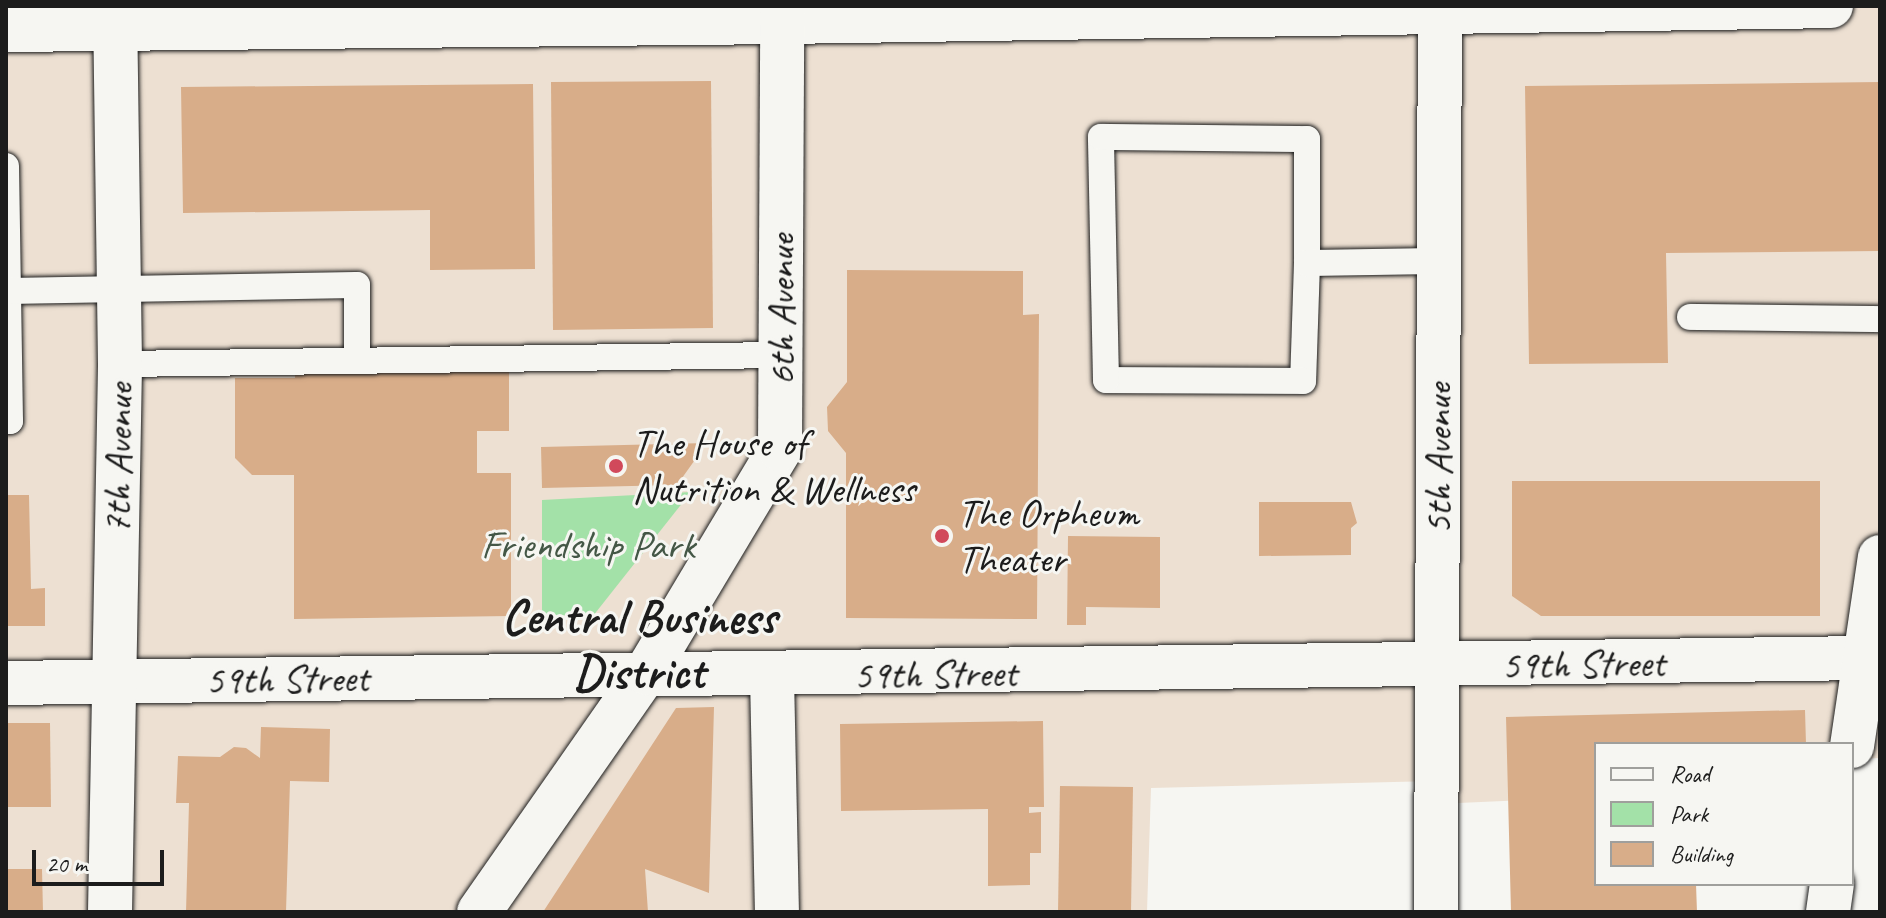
<!DOCTYPE html>
<style>
body{margin:0}
#map{position:relative;width:1886px;height:918px;overflow:hidden;background:#f6f6f2;font-family:Caveat,sans-serif}
div>[style]{position:absolute}
[style*='--x']{left:calc(var(--x)*1px);top:calc(var(--y)*1px);width:calc(var(--w)*1px);rotate:calc(var(--a)*1deg)}
.built>*{inset:0;background:#ede0d2}
.green>*{inset:0;background:#a3e1a8}
.building>*{inset:0;background:#d8ad89}
.roads{filter:drop-shadow(0 0 2px #1c1c1c) drop-shadow(0 0 2px #1c1c1c)}
.service>*{height:26px;margin:-13px;padding:0 13px;transform-origin:13px;border-radius:13px;background:#f6f6f2}
.minor>*{height:44px;margin:-22px;padding:0 22px;transform-origin:22px;border-radius:22px;background:#f6f6f2}
.tertiary>*{height:44px;margin:-22px;padding:0 22px;transform-origin:22px;border-radius:22px;background:#f6f6f2}
.dots>*{width:22px;height:22px;translate:-50% -50%;box-sizing:border-box;border:4px solid #f6f6f2;border-radius:50%}
span{translate:-50% -50%;white-space:nowrap;text-align:center;line-height:1.15;-webkit-text-stroke:6px #f6f6f2;paint-order:stroke}
.street-label{font-size:40px;color:#1c1c1c}
.poi-label{font-size:40px;color:#1c1c1c}
.left{translate:0 -50%;text-align:left}
.park-label{font-size:40px;color:#445746}
.district-label{font-size:48px;color:#1c1c1c;font-weight:700}
.frame{position:absolute;inset:0;border:8px solid #1c1c1c;pointer-events:none}
.legend{position:absolute;left:1594px;top:742px;width:260px;height:144px;box-sizing:border-box;background:#f6f6f2;border:2px solid #9f9f9c;margin:0;padding:10px 14px;list-style:none;font-size:24px;color:#1c1c1c}
.legend li{display:flex;align-items:center;gap:16px;height:40px}
.legend b{width:40px;border:2px solid #9f9f9c}
.scale{position:absolute;left:32px;top:850px;width:132px;height:36px;box-sizing:border-box;border:4px solid #1c1c1c;border-top:0;padding-left:10px;font-size:24px;line-height:28px;white-space:nowrap;color:#1c1c1c;-webkit-text-stroke:6px #f6f6f2;paint-order:stroke}
</style>
<div id="map">
<div class="built">
<i style="clip-path:polygon(6px 6px,1880px 6px,1880px 758px,1852px 759px,1852px 744px,1596px 744px,1596px 797px,1436px 804px,1435px 781px,1151px 788px,1147px 912px,6px 912px)"></i>
</div>
<div class="green">
<i style="clip-path:polygon(691px 492px,593px 616px,542px 615px,542px 500px)"></i>
</div>
<div class="building">
<i style="clip-path:polygon(711px 81px,713px 328px,553px 330px,551px 82px)"></i>
<i style="clip-path:polygon(1880px 82px,1880px 251px,1666px 253px,1668px 363px,1529px 364px,1525px 86px)"></i>
<i style="clip-path:polygon(533px 84px,535px 269px,430px 270px,430px 210px,183px 213px,181px 87px)"></i>
<i style="clip-path:polygon(847px 270px,1023px 271px,1023px 315px,1039px 314px,1037px 619px,846px 618px,846px 453px,828px 431px,827px 407px,847px 382px)"></i>
<i style="clip-path:polygon(295px 364px,509px 364px,509px 431px,477px 431px,477px 473px,511px 473px,511px 616px,294px 619px,294px 475px,252px 475px,235px 458px,235px 378px,295px 378px)"></i>
<i style="clip-path:polygon(707px 443px,677px 485px,542px 488px,541px 447px)"></i>
<i style="clip-path:polygon(1512px 481px,1820px 481px,1820px 616px,1541px 616px,1512px 596px)"></i>
<i style="clip-path:polygon(6px 495px,29px 495px,31px 589px,45px 588px,45px 626px,6px 626px)"></i>
<i style="clip-path:polygon(1259px 502px,1351px 502px,1357px 523px,1351px 528px,1351px 555px,1259px 556px)"></i>
<i style="clip-path:polygon(1068px 536px,1160px 537px,1160px 608px,1086px 607px,1086px 625px,1067px 625px)"></i>
<i style="clip-path:polygon(714px 707px,709px 893px,645px 869px,648px 912px,543px 912px,676px 708px)"></i>
<i style="clip-path:polygon(1805px 710px,1806px 744px,1596px 744px,1596px 884px,1696px 884px,1697px 912px,1511px 912px,1506px 717px)"></i>
<i style="clip-path:polygon(1043px 721px,1044px 807px,1029px 807px,1029px 813px,1041px 812px,1041px 853px,1030px 853px,1030px 885px,988px 886px,988px 809px,841px 811px,840px 724px)"></i>
<i style="clip-path:polygon(6px 723px,50px 723px,51px 807px,6px 807px)"></i>
<i style="clip-path:polygon(261px 727px,330px 729px,329px 782px,290px 781px,286px 912px,186px 912px,189px 803px,176px 803px,178px 756px,220px 757px,234px 747px,246px 748px,260px 758px)"></i>
<i style="clip-path:polygon(1060px 786px,1133px 787px,1131px 912px,1058px 912px)"></i>
<i style="clip-path:polygon(6px 869px,42px 869px,43px 912px,6px 912px)"></i>
</div>
<div class="roads">
<div class="service">
<i style="--x:6;--y:166;--w:255;--a:89.1"></i>
<i style="--x:10;--y:421;--w:4;--a:180"></i>
<i style="--x:1307;--y:263;--w:118;--a:91.9"></i>
<i style="--x:1303;--y:381;--w:197;--a:-179.7"></i>
<i style="--x:1106;--y:380;--w:243;--a:-91.2"></i>
<i style="--x:1101;--y:137;--w:206;--a:0.6"></i>
<i style="--x:1307;--y:139;--w:124;--a:90"></i>
<i style="--x:1307;--y:263;--w:131;--a:-0.9"></i>
<i style="--x:6;--y:291;--w:351;--a:-1"></i>
<i style="--x:357;--y:285;--w:76;--a:90"></i>
<i style="--x:1690;--y:317;--w:190;--a:0.6"></i>
<i style="--x:120;--y:364;--w:662;--a:-0.78"></i>
</div>
<div class="minor">
<i style="--x:782;--y:22;--w:1049;--a:-0.87"></i>
<i style="--x:772;--y:676;--w:236;--a:88.8"></i>
<i style="--x:6;--y:683;--w:1859;--a:-0.77"></i>
<i style="--x:1852;--y:746;--w:191;--a:-81.6"></i>
<i style="--x:110;--y:912;--w:548;--a:-88.95"></i>
<i style="--x:120;--y:364;--w:358;--a:-90.8"></i>
<i style="--x:1436;--y:912;--w:906;--a:-89.75"></i>
<i style="--x:1828;--y:912;--w:28;--a:-82"></i>
</div>
<div class="tertiary">
<i style="--x:6;--y:30;--w:776;--a:-0.59"></i>
<i style="--x:479;--y:912;--w:292;--a:-55.1"></i>
<i style="--x:646;--y:673;--w:261;--a:-59.1"></i>
<i style="--x:780;--y:449;--w:443;--a:-89.7"></i>
</div>
</div>
<div class="dots">
<i style="left:616px;top:466px;background:#d1495b"></i>
<i style="left:942px;top:536px;background:#d1495b"></i>
</div>
<div class="street-label">
<span style="left:781px;top:310px;rotate:-90deg">6th Avenue</span>
<span style="left:118px;top:459px;rotate:-89deg">7th Avenue</span>
<span style="left:1438px;top:459px;rotate:-90deg">5th Avenue</span>
<span style="left:1583px;top:664px;rotate:-1deg">59th Street</span>
<span style="left:935px;top:674px;rotate:-1deg">59th Street</span>
<span style="left:287px;top:679px;rotate:-1deg">59th Street</span>
</div>
<div class="poi-label">
<span class="left" style="left:632px;top:466px">The House of<br>Nutrition &amp; Wellness</span>
<span class="left" style="left:958px;top:536px">The Orpheum<br>Theater</span>
</div>
<div class="park-label">
<span style="left:588px;top:545px">Friendship Park</span>
</div>
<div class="district-label">
<span style="left:639px;top:645px">Central Business<br>District</span>
</div>
<div class="frame"></div>
<ul class="legend">
<li><b style="height:10px;background:#f6f6f2"></b>Road</li>
<li><b style="height:22px;background:#a3e1a8"></b>Park</li>
<li><b style="height:22px;background:#d8ad89"></b>Building</li>
</ul>
<div class="scale">20 m</div>
</div>
